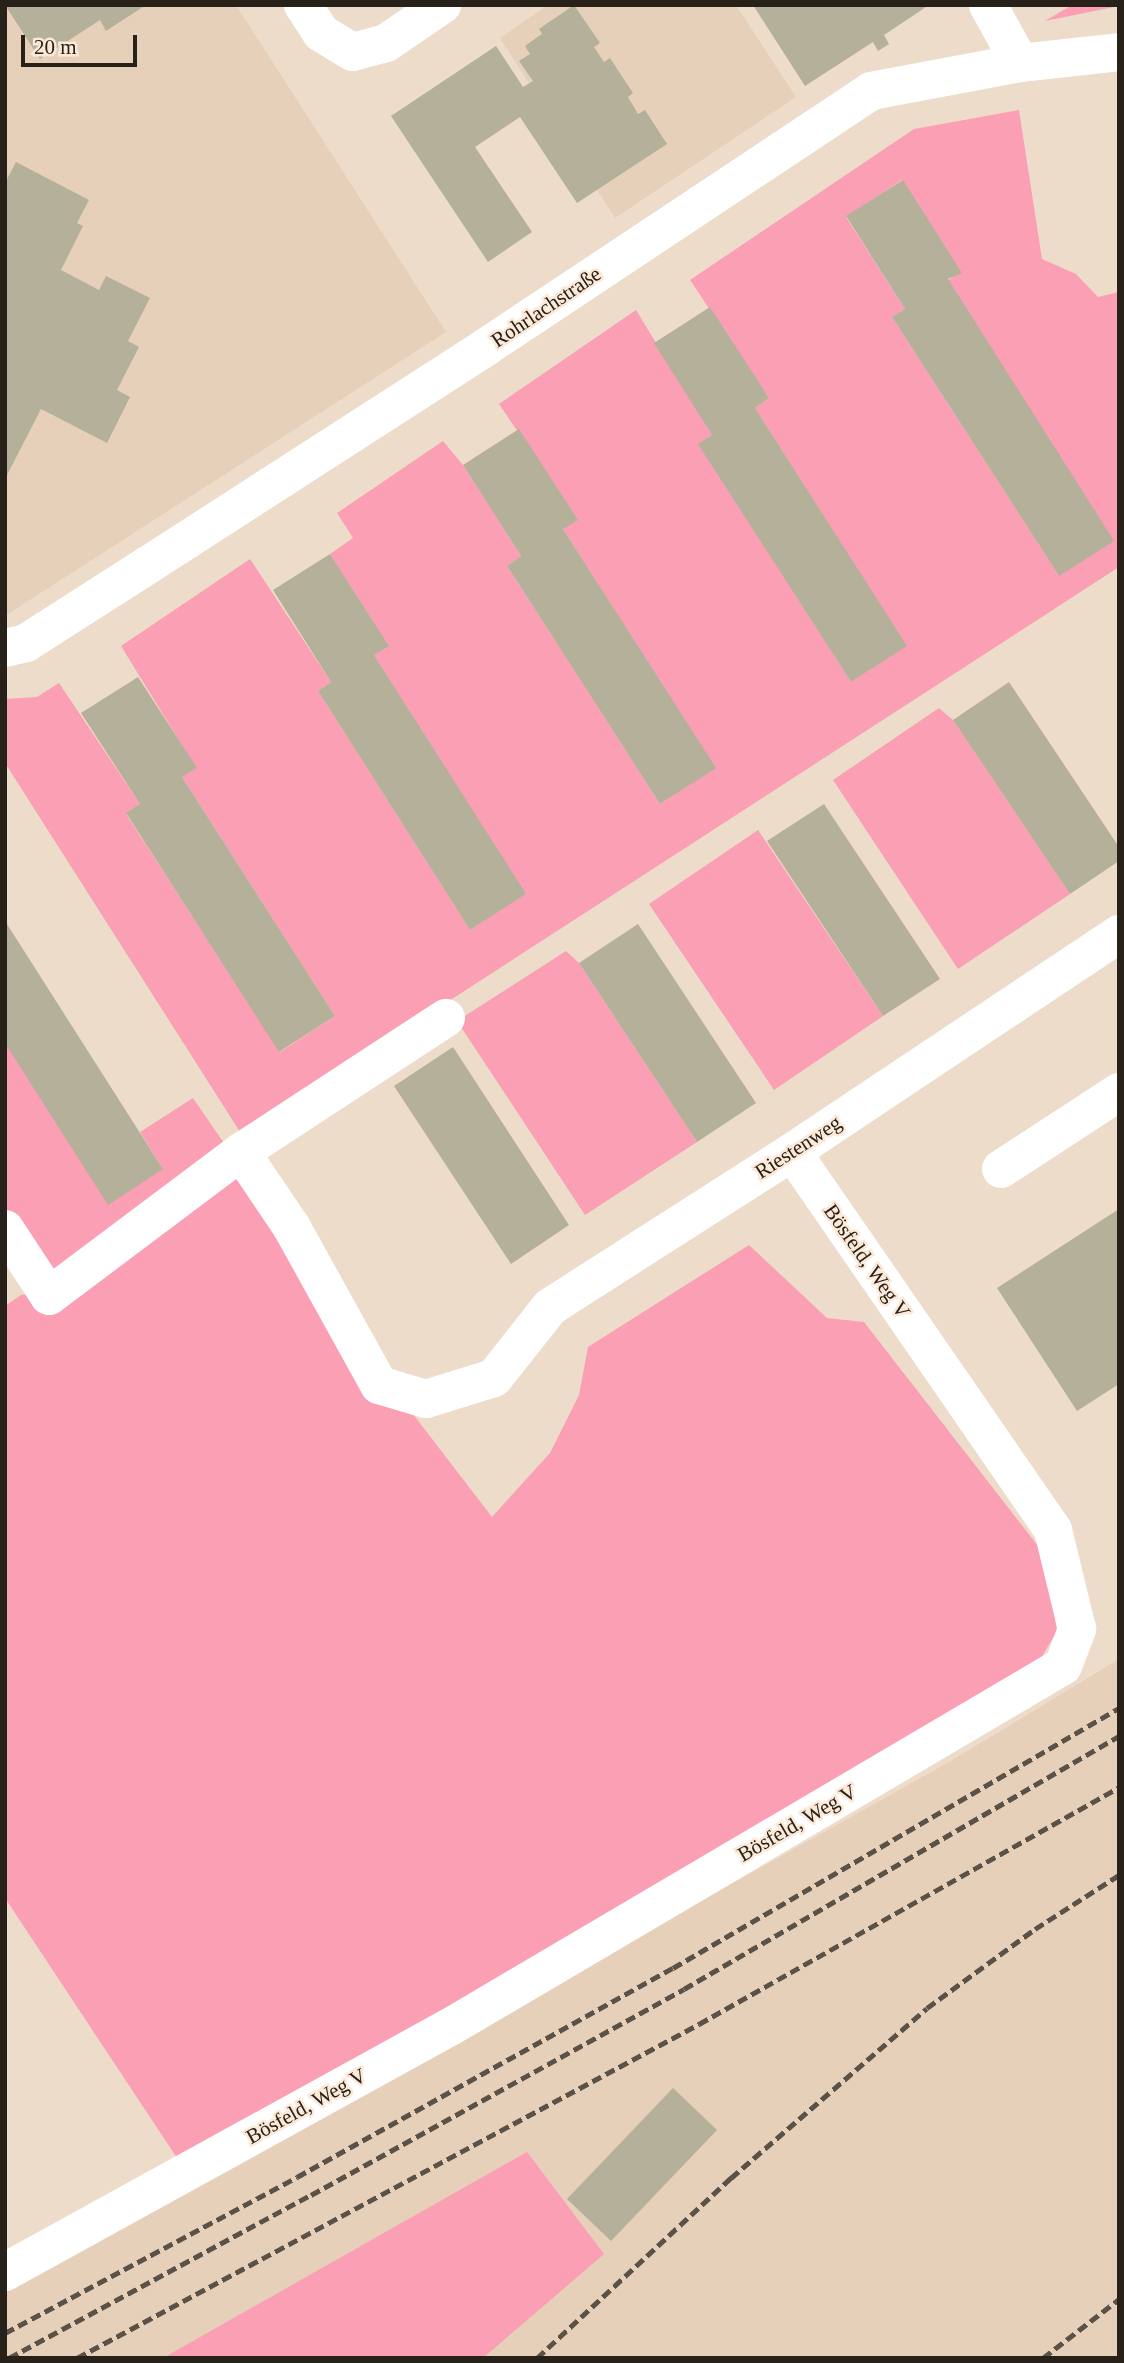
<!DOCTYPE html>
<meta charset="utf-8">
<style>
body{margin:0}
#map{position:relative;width:1124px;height:2363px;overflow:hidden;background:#eedcca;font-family:"Times New Roman",serif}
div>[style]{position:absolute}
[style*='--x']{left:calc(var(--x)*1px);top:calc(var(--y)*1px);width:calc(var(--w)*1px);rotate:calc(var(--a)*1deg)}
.built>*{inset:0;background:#e7d0b9}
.green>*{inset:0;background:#fa9fb4}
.building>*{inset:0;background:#b4b09a}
.minor>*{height:38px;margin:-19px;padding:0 19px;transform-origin:19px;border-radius:19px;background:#fff}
.rail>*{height:5px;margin-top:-2.5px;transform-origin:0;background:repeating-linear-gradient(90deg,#5a5147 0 10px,transparent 0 15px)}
span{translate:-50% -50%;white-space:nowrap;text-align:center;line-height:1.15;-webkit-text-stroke:5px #fce9d7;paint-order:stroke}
.street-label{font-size:21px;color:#27211a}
.frame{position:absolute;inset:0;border:7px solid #27211a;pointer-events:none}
.scale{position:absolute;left:21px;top:35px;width:116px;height:32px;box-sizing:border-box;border:4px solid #27211a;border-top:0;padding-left:9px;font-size:21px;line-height:24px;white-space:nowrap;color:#27211a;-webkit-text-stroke:5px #fce9d7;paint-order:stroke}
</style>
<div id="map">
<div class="built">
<i style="clip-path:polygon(5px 5px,236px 5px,446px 332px,8px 614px,5px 614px)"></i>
<i style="clip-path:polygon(548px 5px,736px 5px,796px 97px,615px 218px,500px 38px)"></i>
<i style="clip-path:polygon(1119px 1659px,1119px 2358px,5px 2358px,5px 2292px,949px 1762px)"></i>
</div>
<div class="green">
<i style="clip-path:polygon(1072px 5px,1119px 5px,1119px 6px,1045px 21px)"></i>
<i style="clip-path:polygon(evenodd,1019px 110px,1042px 259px,1076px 274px,1098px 297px,1119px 292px,1119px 567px,242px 1135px,5px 763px,5px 699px,37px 697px,59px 683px,140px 804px,126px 814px,280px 1052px,335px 1016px,182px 777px,196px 768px,121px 646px,250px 559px,331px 682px,318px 691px,470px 930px,525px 894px,374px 655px,388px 645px,330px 554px,353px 538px,337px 513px,443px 441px,463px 465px,521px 556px,507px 566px,660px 804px,715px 768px,563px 529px,577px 519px,499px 404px,636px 310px,712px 435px,699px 444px,851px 682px,906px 646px,755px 408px,769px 398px,690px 280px,914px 129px,1019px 110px,902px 180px,961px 272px,948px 280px,1059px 576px,892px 317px,905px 309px,846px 217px,902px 180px)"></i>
<i style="clip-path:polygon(939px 708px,953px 720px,1070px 894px,958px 969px,833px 780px)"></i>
<i style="clip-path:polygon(758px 830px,883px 1016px,774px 1090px,649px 904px)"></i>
<i style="clip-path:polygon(566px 951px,579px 963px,697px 1142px,585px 1215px,457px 1021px)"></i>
<i style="clip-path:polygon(5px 1043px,163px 1169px,140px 1132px,193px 1098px,386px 1379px,492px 1517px,550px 1453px,579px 1395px,588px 1347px,749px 1245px,827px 1318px,864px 1322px,1038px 1546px,1051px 1593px,1057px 1631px,1034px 1670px,179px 2161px,5px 1898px,5px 1306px,21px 1295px,46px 1292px,5px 1227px)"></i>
<i style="clip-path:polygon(527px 2152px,604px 2254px,483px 2358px,163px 2358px)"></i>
</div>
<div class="building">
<i style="clip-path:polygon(5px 5px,146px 5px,106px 31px,100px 20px,40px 59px)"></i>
<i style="clip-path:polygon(574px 5px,600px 43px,594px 47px,604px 62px,610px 58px,633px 93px,628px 97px,638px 114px,645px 110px,667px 144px,577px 203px,520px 117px,475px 147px,532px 232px,488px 262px,391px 116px,496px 46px,523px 87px,533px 81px,519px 61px,530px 54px,525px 46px,542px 34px,539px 29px)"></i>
<i style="clip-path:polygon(753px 5px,929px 5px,884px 35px,889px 44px,878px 51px,873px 42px,805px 86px)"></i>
<i style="clip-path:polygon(16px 162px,89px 200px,77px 223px,83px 226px,61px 270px,99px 290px,106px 276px,150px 298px,128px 341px,139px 347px,117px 390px,130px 397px,107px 443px,41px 409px,5px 479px,5px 183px)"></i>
<i style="clip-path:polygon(903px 180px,962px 273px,948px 279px,1114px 541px,1059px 576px,892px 317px,905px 309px,846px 216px)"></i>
<i style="clip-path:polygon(710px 307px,769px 398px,755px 408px,907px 646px,851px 682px,698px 444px,712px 435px,654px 343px)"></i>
<i style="clip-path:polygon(519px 429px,578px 520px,563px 529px,716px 768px,660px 804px,507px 566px,521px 556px,463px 465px)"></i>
<i style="clip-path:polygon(330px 554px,389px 646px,374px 655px,526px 894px,470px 930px,318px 691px,331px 682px,273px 590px)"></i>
<i style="clip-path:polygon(138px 677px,197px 768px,182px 777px,335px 1016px,279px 1052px,126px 813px,140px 804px,81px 713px)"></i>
<i style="clip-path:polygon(1009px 682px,1119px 847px,1119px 861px,1070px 894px,953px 720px)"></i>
<i style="clip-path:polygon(824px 804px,940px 979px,883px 1016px,767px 841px)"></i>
<i style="clip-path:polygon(5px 921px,163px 1169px,108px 1205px,5px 1043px)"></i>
<i style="clip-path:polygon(638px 924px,756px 1103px,697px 1142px,579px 963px)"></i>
<i style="clip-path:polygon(453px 1047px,569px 1225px,511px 1264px,394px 1086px)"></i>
<i style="clip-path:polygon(1119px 1209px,1119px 1384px,1077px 1411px,997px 1288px)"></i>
<i style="clip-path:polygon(673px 2088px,717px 2130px,611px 2241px,567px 2199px)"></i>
</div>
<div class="minor">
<i style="--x:303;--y:5;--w:33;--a:57"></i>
<i style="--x:321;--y:33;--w:37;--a:31"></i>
<i style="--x:353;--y:52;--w:34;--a:-15"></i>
<i style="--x:386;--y:43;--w:68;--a:-34.2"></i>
<i style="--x:988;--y:5;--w:66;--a:61.1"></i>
<i style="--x:5;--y:648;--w:22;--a:-13"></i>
<i style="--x:26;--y:643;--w:145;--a:-32.6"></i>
<i style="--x:148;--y:565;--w:402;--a:-32.8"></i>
<i style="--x:486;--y:347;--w:462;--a:-33.6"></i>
<i style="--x:871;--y:91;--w:152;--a:-10.6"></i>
<i style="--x:1020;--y:63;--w:100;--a:-6.3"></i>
<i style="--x:241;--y:1152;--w:245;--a:-33.2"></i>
<i style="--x:1001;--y:1169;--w:141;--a:-33.1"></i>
<i style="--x:5;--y:1229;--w:80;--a:56.7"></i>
<i style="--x:49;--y:1296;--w:240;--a:-36.9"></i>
<i style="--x:241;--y:1152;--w:89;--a:56"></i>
<i style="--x:291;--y:1226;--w:182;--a:61"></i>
<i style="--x:379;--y:1385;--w:49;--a:16.6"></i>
<i style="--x:426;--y:1399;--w:71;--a:-17.2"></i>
<i style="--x:494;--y:1378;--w:90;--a:-51.7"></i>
<i style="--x:550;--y:1307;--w:287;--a:-32.6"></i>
<i style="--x:792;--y:1152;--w:393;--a:-33.7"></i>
<i style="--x:5;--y:2272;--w:508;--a:-28.84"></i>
<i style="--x:450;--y:2027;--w:711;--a:-30.49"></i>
<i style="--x:1063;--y:1666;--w:40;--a:-69"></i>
<i style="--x:1077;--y:1629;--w:102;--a:-103.6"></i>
<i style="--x:1053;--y:1530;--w:459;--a:-124.6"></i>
</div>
<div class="rail">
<i style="--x:5;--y:2333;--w:331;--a:-28.1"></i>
<i style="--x:297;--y:2177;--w:430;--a:-29.1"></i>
<i style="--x:673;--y:1968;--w:516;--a:-30.24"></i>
<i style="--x:9;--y:2358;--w:343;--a:-28.4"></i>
<i style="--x:311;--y:2195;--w:426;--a:-28.9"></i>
<i style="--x:684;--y:1989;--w:503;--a:-30.18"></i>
<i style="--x:77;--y:2358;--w:706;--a:-28.23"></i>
<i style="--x:699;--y:2024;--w:482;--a:-29.4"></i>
<i style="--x:537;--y:2358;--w:265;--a:-42.9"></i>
<i style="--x:731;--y:2178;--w:259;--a:-40.9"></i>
<i style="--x:927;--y:2008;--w:134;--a:-36.2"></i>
<i style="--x:1035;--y:1929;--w:100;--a:-32.7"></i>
<i style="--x:1043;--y:2358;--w:96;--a:-37.8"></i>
</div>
<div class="street-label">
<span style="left:546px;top:307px;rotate:-34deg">Rohrlachstraße</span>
<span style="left:798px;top:1147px;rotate:-33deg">Riestenweg</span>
<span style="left:867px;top:1261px;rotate:55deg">Bösfeld, Weg V</span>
<span style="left:797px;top:1823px;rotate:-30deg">Bösfeld, Weg V</span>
<span style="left:306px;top:2106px;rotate:-29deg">Bösfeld, Weg V</span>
</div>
<div class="frame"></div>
<div class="scale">20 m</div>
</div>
